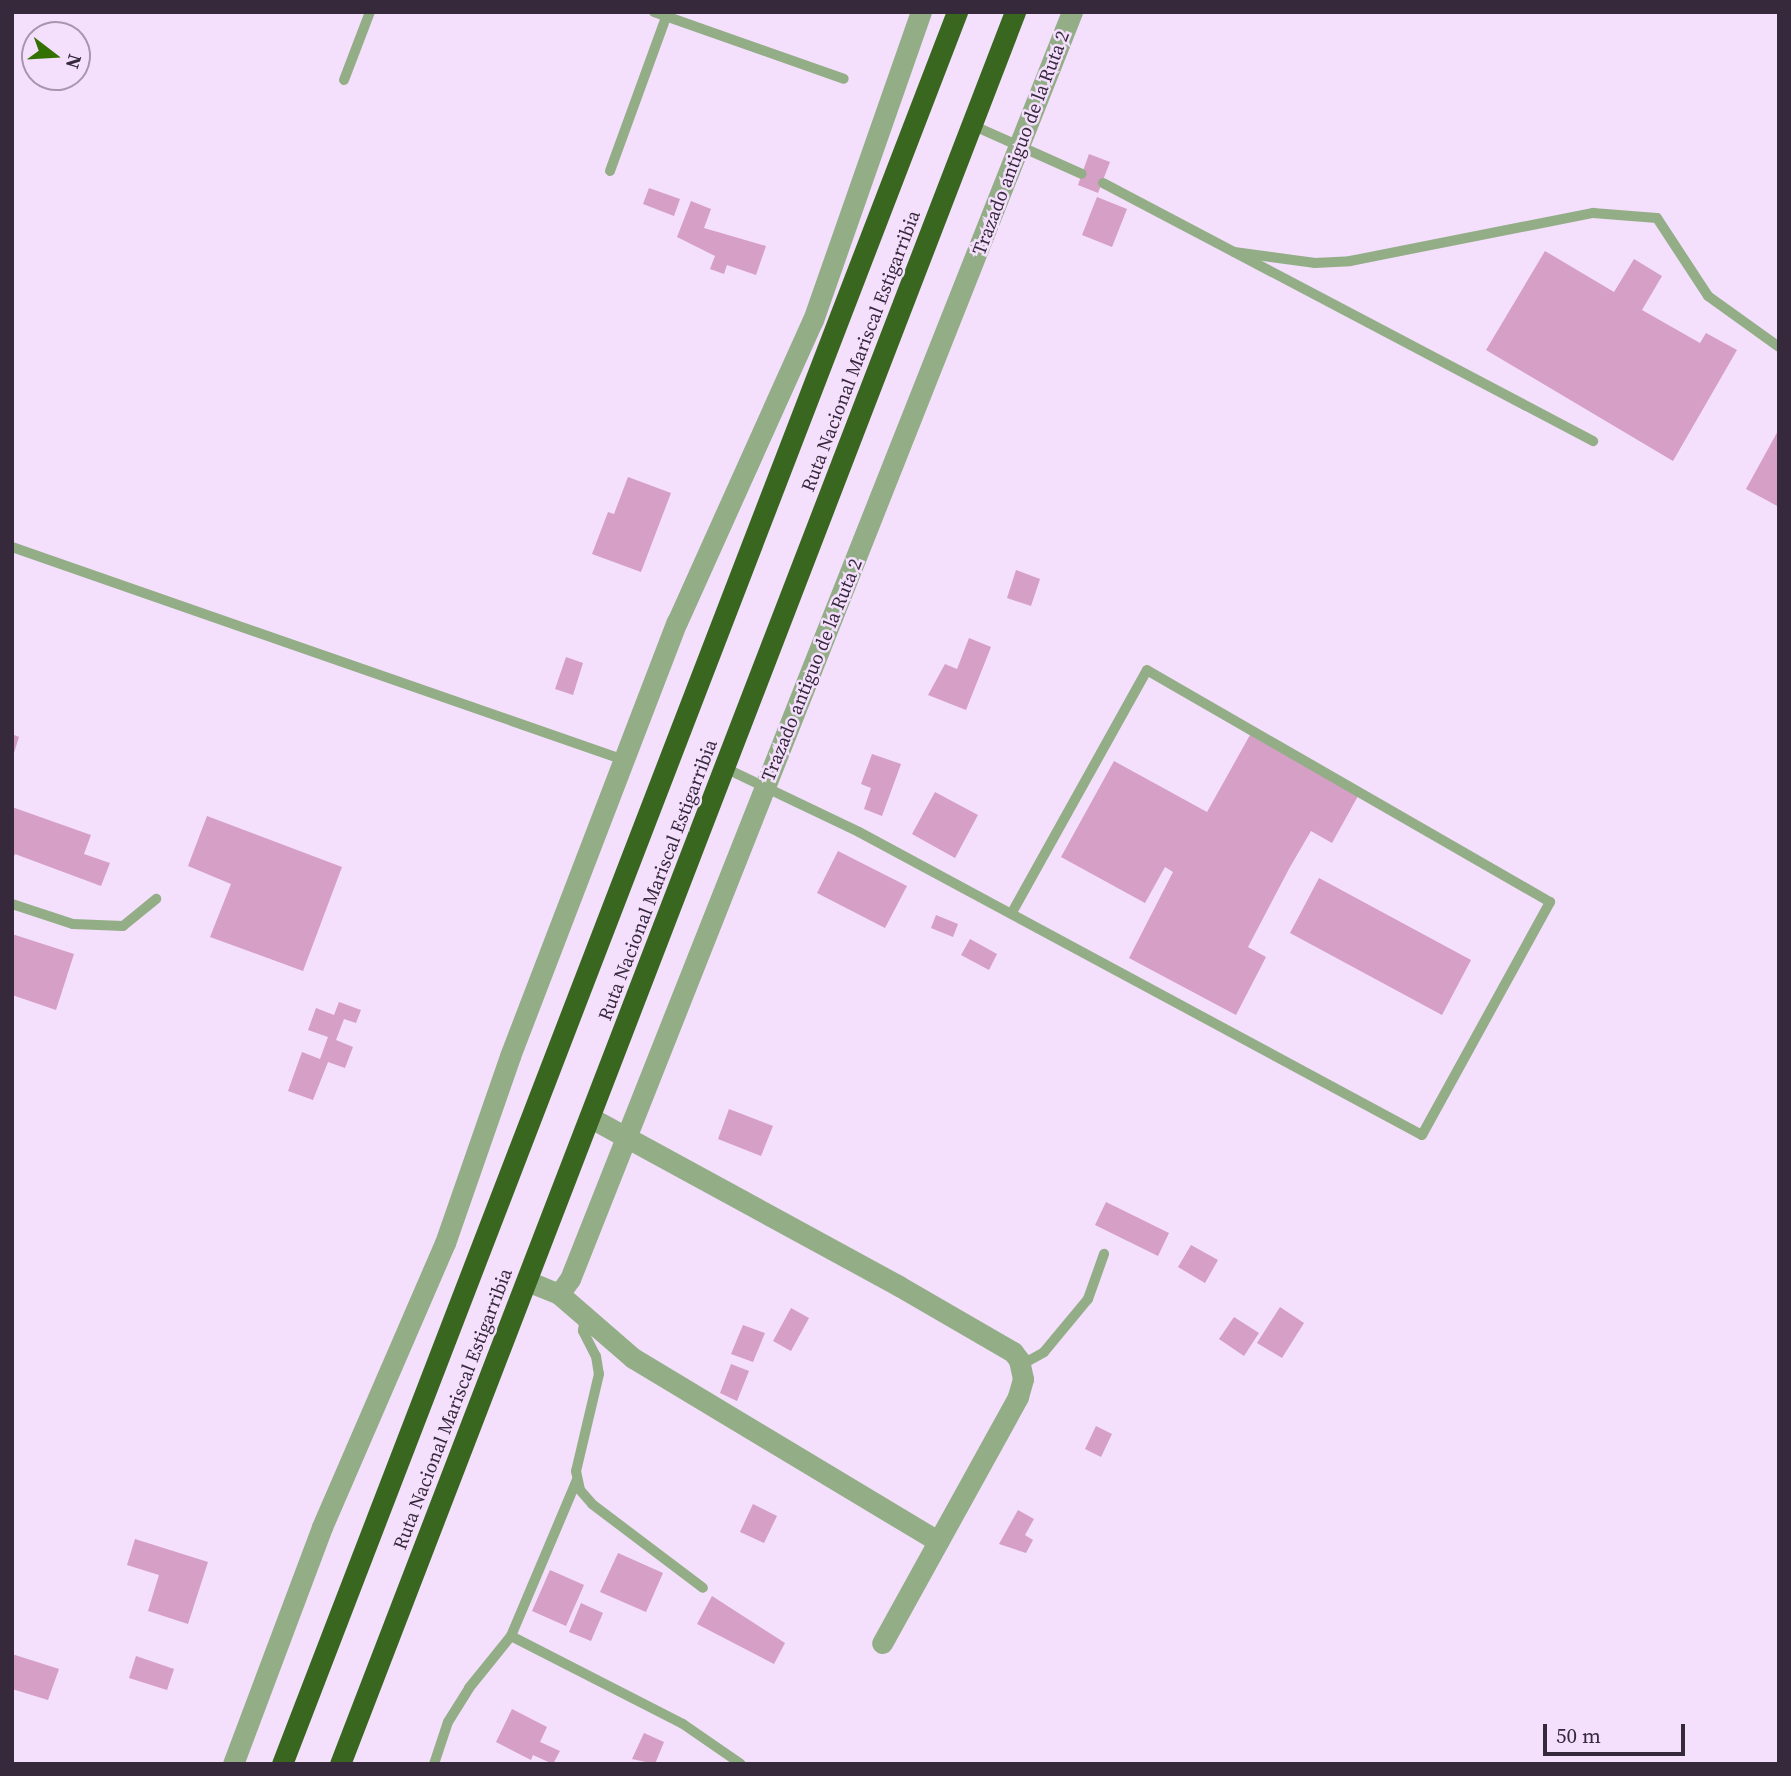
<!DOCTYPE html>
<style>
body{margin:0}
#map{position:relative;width:1791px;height:1776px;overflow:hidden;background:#f4dffc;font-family:"Source Serif 4",serif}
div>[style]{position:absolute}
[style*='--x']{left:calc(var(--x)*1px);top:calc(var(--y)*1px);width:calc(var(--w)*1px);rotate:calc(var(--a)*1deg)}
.building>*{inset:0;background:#d59fc6}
.lane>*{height:10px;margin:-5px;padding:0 5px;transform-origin:5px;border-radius:5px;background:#93ae87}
.street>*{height:21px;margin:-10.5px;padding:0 10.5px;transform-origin:10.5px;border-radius:10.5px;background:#93ae87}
.highway>*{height:21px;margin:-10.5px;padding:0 10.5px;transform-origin:10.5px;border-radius:10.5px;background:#396720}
span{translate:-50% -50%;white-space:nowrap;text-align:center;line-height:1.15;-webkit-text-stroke:5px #f4dffc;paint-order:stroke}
.street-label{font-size:19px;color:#36293c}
.frame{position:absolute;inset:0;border:14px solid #36293c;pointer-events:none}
.north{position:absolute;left:21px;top:21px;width:70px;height:70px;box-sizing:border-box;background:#f4dffc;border:2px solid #a896af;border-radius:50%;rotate:107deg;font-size:19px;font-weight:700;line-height:28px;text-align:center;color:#36293c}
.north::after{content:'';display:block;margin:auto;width:24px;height:32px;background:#347103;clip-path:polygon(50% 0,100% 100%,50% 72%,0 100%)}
.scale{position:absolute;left:1543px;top:1724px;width:142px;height:32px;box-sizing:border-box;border:4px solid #36293c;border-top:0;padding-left:9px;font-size:21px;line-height:24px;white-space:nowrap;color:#36293c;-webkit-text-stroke:5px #f4dffc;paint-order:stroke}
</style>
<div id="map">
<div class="building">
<i style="clip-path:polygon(1089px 154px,1110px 162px,1098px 193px,1078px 185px)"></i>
<i style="clip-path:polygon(649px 188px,680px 199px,674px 216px,643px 204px)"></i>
<i style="clip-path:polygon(1097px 197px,1127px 209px,1112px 247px,1082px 235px)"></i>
<i style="clip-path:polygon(691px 201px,711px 209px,704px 228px,766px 246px,756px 275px,727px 265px,724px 274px,710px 269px,715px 256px,677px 237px)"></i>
<i style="clip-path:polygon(1545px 251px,1614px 292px,1634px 259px,1662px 276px,1642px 310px,1700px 343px,1706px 333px,1737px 350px,1673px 461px,1486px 350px)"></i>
<i style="clip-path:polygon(1779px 429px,1779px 507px,1746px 489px)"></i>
<i style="clip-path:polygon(628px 477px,671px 493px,641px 572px,592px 554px,608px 512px,614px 514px)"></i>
<i style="clip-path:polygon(1016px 570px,1040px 579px,1031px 606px,1007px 598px)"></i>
<i style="clip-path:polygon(969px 638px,991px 647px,966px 710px,928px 695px,945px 664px,957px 669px)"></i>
<i style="clip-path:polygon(566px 657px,583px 663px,573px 695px,555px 689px)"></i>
<i style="clip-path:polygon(12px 734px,19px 737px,13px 756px,12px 756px)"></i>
<i style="clip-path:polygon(1250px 735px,1358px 796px,1332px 843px,1311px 831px,1290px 867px,1248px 947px,1266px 957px,1236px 1015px,1129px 958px,1173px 872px,1165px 867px,1145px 903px,1061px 857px,1114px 761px,1207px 812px)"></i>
<i style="clip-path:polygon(872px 754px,901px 764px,882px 816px,864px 809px,871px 788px,861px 784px)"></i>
<i style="clip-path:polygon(935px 792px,978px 815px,955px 858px,912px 834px)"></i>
<i style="clip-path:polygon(12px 807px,91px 835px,84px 854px,110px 863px,101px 886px,15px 854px,12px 862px)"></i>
<i style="clip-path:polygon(207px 816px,342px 867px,303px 971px,210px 937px,231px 884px,188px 866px)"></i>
<i style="clip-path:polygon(838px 851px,907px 886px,885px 928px,817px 893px)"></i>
<i style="clip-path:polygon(1319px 878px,1471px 960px,1442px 1015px,1290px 933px)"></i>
<i style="clip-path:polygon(936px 915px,958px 924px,953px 937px,931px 928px)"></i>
<i style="clip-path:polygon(12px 934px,74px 954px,56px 1010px,12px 995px)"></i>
<i style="clip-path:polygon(970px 939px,997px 954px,989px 970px,961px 955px)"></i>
<i style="clip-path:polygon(339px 1002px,361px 1010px,356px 1023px,344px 1019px,336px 1040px,353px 1047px,345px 1068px,328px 1062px,313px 1100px,288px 1091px,302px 1052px,320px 1059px,328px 1037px,308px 1030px,316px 1008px,334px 1015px)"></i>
<i style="clip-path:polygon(729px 1109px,773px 1126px,761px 1156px,718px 1139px)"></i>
<i style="clip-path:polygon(1106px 1202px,1169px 1233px,1158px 1256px,1095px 1225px)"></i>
<i style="clip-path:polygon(1191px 1245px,1218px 1260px,1205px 1283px,1178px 1267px)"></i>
<i style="clip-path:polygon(1280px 1307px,1304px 1323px,1282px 1358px,1257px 1343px)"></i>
<i style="clip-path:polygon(791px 1308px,809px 1318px,791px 1351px,773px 1341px)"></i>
<i style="clip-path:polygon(1234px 1317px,1259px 1333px,1244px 1356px,1219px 1339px)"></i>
<i style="clip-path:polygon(743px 1325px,765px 1333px,753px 1362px,731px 1354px)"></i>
<i style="clip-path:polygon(731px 1364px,749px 1371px,737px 1401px,720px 1393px)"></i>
<i style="clip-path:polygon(1096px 1426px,1112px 1434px,1101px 1457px,1085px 1449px)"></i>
<i style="clip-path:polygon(753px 1504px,777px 1516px,764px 1543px,740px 1532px)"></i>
<i style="clip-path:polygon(1018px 1510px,1034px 1519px,1025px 1535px,1033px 1540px,1026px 1553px,999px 1544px)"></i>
<i style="clip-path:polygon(135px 1539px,208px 1562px,188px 1624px,148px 1611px,159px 1575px,127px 1565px)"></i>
<i style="clip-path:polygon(618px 1553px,663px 1573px,646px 1612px,600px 1592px)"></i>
<i style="clip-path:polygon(550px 1570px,584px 1585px,566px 1626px,532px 1611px)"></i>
<i style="clip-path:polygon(712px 1596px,785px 1643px,774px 1664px,697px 1624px)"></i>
<i style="clip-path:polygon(581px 1603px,603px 1613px,591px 1641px,569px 1632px)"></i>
<i style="clip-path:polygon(12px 1654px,59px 1669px,48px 1700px,12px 1689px)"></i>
<i style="clip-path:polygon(136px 1656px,174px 1669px,167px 1690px,129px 1678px)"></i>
<i style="clip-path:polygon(512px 1709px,547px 1727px,540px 1742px,560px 1751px,553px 1764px,533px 1755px,531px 1760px,496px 1742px)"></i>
<i style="clip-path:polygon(644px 1733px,664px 1742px,655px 1764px,632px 1759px)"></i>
</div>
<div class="lane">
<i style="--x:654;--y:12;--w:201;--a:19.4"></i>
<i style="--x:344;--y:80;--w:73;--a:-69.1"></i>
<i style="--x:972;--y:125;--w:120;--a:24"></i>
<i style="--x:610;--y:171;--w:169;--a:-70"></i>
<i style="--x:1103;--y:183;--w:554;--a:27.77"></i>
<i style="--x:1234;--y:252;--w:82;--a:7.7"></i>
<i style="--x:1315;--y:263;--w:35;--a:-3"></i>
<i style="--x:1350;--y:261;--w:248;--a:-11.2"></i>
<i style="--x:1593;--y:213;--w:64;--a:4.5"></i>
<i style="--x:1657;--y:218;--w:93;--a:56.8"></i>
<i style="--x:1708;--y:296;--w:87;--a:35.7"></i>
<i style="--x:12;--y:547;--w:648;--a:19.19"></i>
<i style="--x:725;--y:768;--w:148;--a:25.5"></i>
<i style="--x:859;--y:832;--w:639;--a:28.29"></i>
<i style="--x:1422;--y:1135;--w:266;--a:-61.2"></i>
<i style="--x:1550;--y:902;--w:465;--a:-150.1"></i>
<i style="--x:1147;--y:670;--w:278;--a:119.1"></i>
<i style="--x:12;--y:904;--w:64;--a:18.2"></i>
<i style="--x:73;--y:924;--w:50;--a:2.3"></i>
<i style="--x:123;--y:926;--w:43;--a:-39.3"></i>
<i style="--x:585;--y:1316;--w:15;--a:98"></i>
<i style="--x:583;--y:1331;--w:28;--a:63"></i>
<i style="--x:596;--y:1356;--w:18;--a:81"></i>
<i style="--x:599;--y:1374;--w:100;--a:103.3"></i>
<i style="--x:576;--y:1471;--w:19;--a:78"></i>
<i style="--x:580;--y:1490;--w:18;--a:49"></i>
<i style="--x:592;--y:1504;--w:139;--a:37.1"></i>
<i style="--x:1021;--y:1365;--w:26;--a:-29"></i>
<i style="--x:1044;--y:1352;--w:69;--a:-50.3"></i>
<i style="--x:1088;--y:1299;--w:48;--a:-70.4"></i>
<i style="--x:511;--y:1636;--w:193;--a:27.1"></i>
<i style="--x:683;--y:1724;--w:70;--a:34.6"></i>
<i style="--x:434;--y:1764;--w:44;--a:-71.6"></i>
<i style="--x:448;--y:1722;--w:40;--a:-58"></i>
<i style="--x:469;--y:1688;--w:67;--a:-51.1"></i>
<i style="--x:511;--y:1636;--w:169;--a:-67.1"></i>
</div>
<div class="street">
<i style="--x:591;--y:1118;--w:351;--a:28.6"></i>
<i style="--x:899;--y:1286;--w:132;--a:30.1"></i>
<i style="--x:1013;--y:1352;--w:10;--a:53"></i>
<i style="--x:1019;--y:1360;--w:19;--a:78"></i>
<i style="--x:1023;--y:1379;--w:19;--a:106"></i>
<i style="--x:1018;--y:1397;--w:281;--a:118.9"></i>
<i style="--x:527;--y:1281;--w:35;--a:22"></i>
<i style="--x:559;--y:1294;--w:19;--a:-54"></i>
<i style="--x:570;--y:1279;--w:1363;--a:-68.39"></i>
<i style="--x:559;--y:1294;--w:98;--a:40.9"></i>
<i style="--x:633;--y:1358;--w:356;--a:31"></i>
<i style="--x:233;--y:1764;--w:253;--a:-69.4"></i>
<i style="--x:322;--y:1527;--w:309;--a:-66.6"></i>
<i style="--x:445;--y:1243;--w:198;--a:-70.8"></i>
<i style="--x:510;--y:1056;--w:465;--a:-69"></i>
<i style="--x:677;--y:622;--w:331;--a:-65.8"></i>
<i style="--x:813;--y:320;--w:326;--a:-70.7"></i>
</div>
<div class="highway">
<i style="--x:282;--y:1764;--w:1878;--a:-68.93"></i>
<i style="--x:340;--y:1764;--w:1878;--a:-68.93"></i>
</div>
<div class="street-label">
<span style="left:1021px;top:143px;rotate:-69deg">Trazado antiguo de la Ruta 2</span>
<span style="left:861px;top:351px;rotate:-69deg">Ruta Nacional Mariscal Estigarribia</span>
<span style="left:812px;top:670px;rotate:-68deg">Trazado antiguo de la Ruta 2</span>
<span style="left:658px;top:880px;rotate:-69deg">Ruta Nacional Mariscal Estigarribia</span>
<span style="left:453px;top:1409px;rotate:-69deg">Ruta Nacional Mariscal Estigarribia</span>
</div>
<div class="frame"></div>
<div class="north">N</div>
<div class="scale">50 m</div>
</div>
